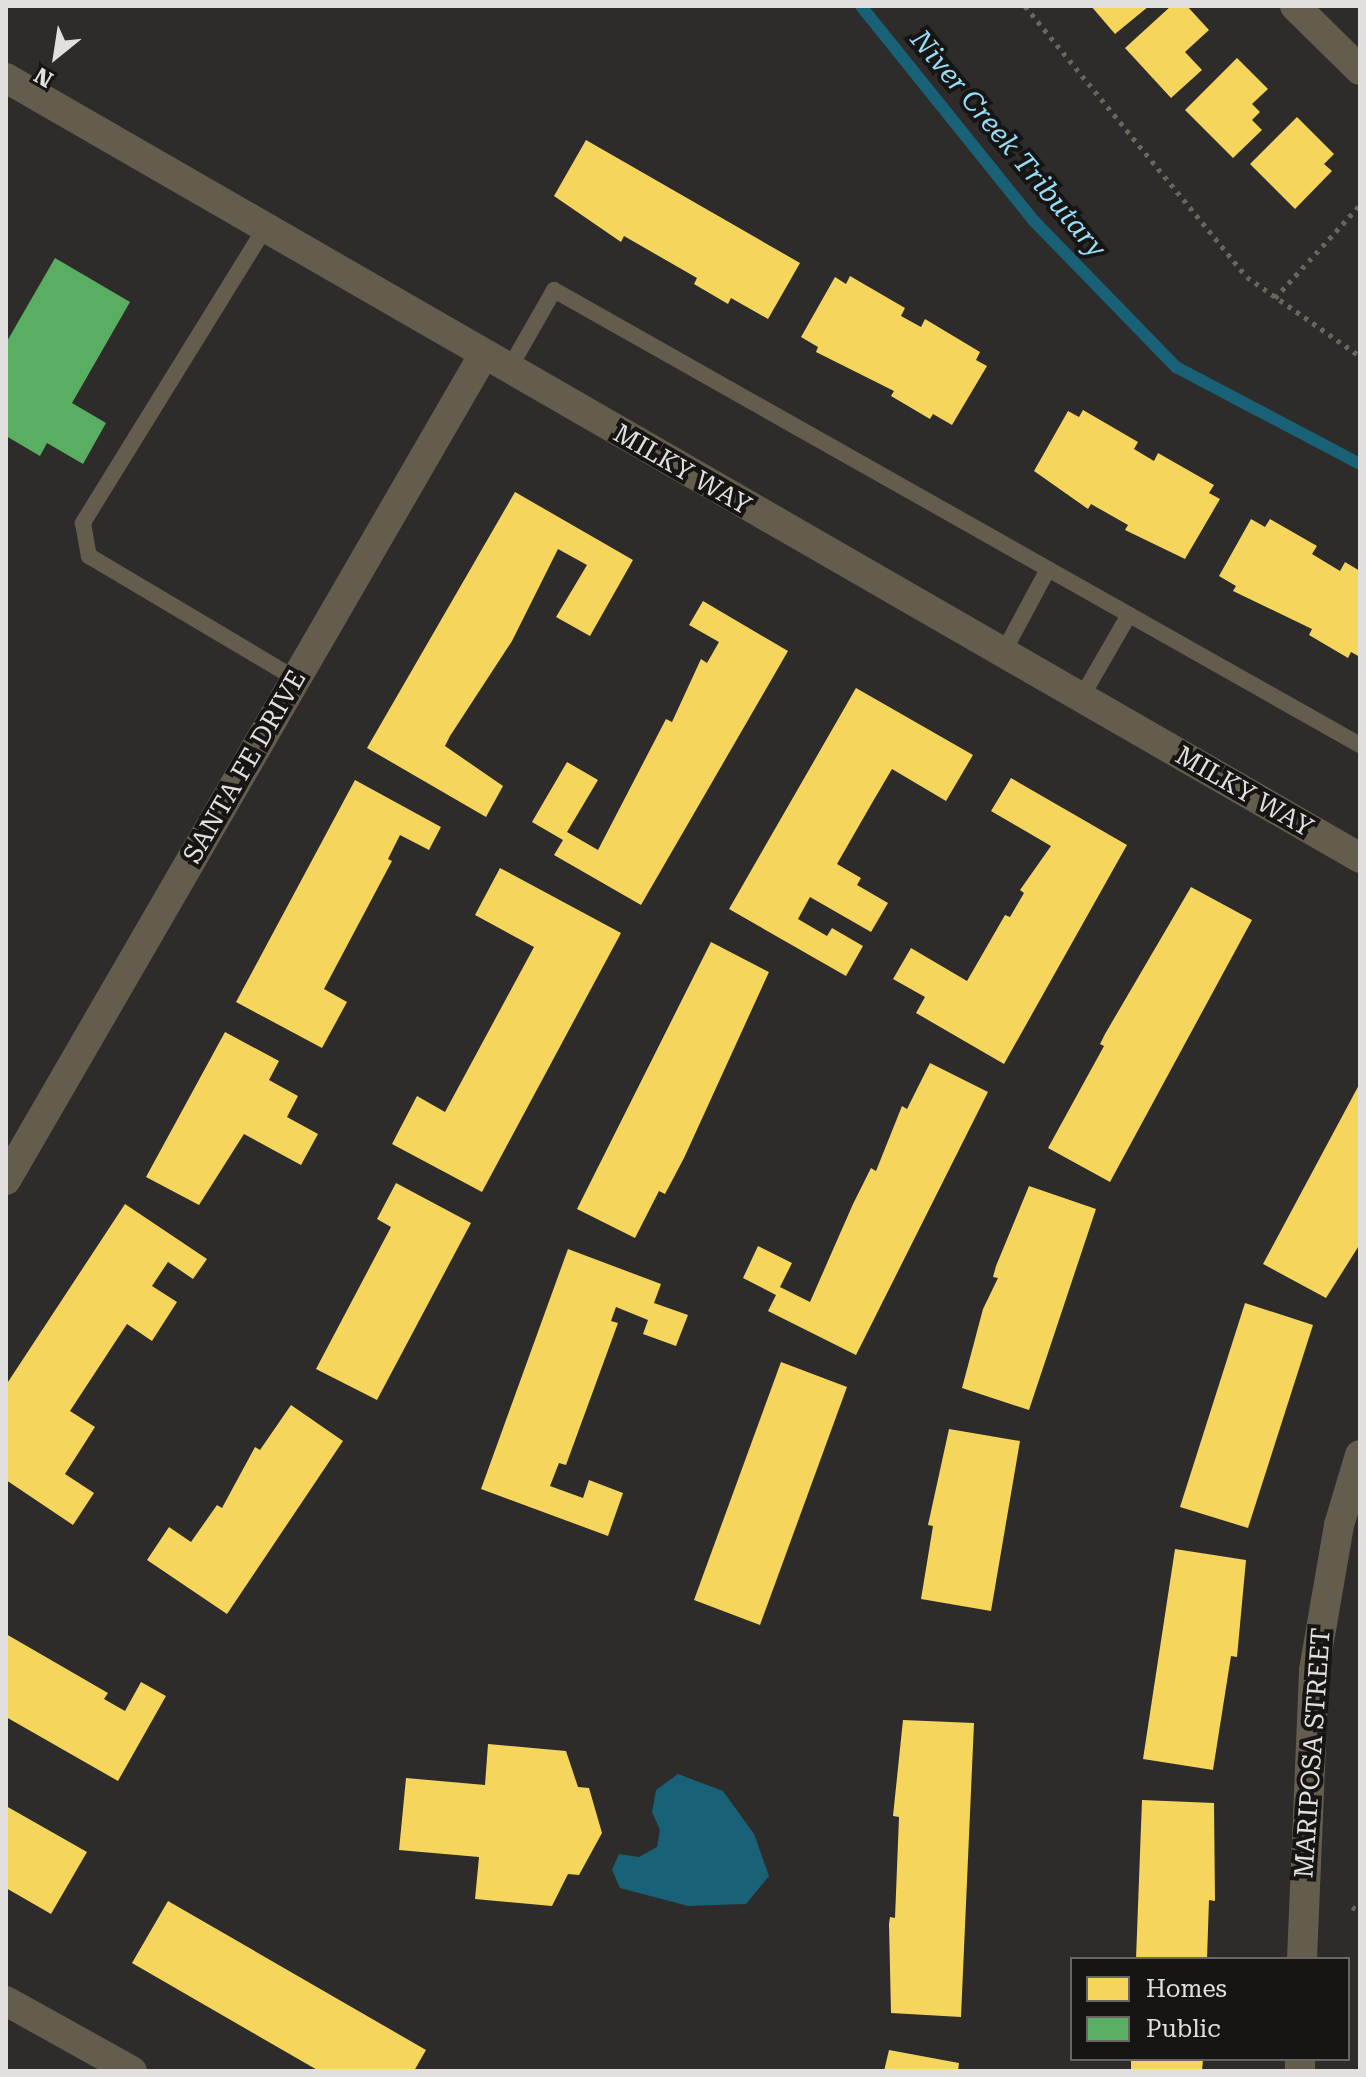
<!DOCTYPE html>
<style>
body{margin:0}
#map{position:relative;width:1366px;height:2077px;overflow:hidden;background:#2e2c2a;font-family:"Roboto Serif",serif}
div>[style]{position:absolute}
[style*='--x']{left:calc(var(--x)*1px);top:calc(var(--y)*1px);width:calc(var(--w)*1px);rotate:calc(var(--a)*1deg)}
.water>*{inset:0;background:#186177}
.homes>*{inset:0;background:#f6d55c}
.public>*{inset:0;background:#5aae61}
.stream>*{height:12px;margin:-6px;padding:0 6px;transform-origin:6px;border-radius:6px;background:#186177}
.path>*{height:5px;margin-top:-2.5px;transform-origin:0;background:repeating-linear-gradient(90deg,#6b665c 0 4px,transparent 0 10px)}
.service>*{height:16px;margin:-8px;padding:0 8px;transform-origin:8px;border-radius:8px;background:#645c4d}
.minor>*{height:30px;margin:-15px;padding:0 15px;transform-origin:15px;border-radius:15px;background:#645c4d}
span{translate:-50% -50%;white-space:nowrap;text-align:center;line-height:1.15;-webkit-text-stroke:8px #161513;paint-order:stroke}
.street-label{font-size:26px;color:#e2e0de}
.water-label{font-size:28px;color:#96ddf8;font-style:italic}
.frame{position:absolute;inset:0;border:8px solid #e2e0de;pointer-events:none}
.legend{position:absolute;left:1070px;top:1957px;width:280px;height:104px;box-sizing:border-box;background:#161513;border:2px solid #686664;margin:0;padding:10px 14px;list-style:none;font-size:24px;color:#e2e0de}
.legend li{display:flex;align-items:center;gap:16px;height:40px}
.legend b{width:40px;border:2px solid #686664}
.north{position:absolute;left:16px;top:16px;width:80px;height:80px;-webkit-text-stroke:6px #161513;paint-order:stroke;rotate:210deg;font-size:22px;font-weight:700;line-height:32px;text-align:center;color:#e2e0de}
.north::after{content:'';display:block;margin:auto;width:28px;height:36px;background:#e2e0de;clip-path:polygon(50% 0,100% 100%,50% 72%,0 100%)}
</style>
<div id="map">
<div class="water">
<i style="clip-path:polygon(678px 1774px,723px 1791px,754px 1834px,769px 1876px,746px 1904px,688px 1906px,620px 1888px,612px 1870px,619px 1854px,639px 1857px,657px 1847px,660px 1830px,652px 1812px,656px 1790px)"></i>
</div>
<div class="homes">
<i style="clip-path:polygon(1091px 6px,1149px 6px,1115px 34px)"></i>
<i style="clip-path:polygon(1171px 6px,1187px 6px,1209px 30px,1185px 52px,1202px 70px,1171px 98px,1125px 48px)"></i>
<i style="clip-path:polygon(1237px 58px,1268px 89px,1252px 104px,1260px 112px,1252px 120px,1262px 130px,1233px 158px,1185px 110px)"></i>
<i style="clip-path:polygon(1297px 117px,1334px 154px,1324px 164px,1332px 171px,1295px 209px,1250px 164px)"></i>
<i style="clip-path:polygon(586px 140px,800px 263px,768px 319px,731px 298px,728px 304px,694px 284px,697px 278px,624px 236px,621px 242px,554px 196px)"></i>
<i style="clip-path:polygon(850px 276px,905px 308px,901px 316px,921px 327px,925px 319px,980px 352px,976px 360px,987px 366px,952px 425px,933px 414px,930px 419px,891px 396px,894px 391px,816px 352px,818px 347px,801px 337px,835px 277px,846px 284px)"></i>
<i style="clip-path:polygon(1083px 410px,1138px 442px,1134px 449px,1154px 461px,1158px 453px,1214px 485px,1209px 493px,1220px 499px,1185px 559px,1125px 530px,1128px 525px,1091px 504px,1088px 509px,1034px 471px,1068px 411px,1079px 417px)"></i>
<i style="clip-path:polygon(515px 492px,633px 560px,590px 636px,556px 617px,587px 565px,558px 549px,512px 641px,450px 736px,445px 746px,503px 786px,486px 817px,367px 748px)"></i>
<i style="clip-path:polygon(1251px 519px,1265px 527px,1270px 519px,1317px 546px,1312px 554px,1340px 571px,1345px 562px,1360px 571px,1360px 657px,1351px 652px,1348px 658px,1309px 635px,1312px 629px,1233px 591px,1236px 586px,1219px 576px)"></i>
<i style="clip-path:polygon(703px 601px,788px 651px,641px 905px,554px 855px,563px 840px,532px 822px,567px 762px,598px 780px,567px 832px,598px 850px,666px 719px,672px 722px,701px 659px,707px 663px,719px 642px,689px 625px)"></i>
<i style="clip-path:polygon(856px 688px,973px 755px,946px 801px,892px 769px,872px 803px,837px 864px,861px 878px,857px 885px,888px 903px,871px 932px,810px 897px,798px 919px,827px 936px,832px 928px,863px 946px,846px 976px,729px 909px)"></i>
<i style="clip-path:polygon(1011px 778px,1127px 845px,1004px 1064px,916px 1013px,925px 997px,893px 979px,911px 948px,967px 981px,1005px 915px,1010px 917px,1024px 893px,1020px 890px,1051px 846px,991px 811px)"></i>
<i style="clip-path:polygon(355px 780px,441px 827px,429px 850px,400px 835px,388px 859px,392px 861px,324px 989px,347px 1002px,322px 1048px,236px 1002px)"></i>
<i style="clip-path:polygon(500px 868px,621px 933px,482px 1192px,392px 1144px,417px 1096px,445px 1112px,534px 947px,475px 915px)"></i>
<i style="clip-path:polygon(1191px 887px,1252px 920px,1110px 1182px,1048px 1148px,1104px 1046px,1100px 1044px,1105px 1034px)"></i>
<i style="clip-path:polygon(711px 942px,769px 972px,684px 1158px,665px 1194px,659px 1191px,635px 1238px,577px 1209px)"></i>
<i style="clip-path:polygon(225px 1032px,279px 1061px,269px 1080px,298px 1096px,287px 1117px,318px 1134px,301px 1165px,244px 1134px,199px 1205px,146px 1177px)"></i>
<i style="clip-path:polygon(930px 1063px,988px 1092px,856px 1355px,768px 1311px,776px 1295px,743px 1278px,758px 1246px,792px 1263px,780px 1287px,810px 1302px,853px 1204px,871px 1168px,876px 1171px,902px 1106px,907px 1109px)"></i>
<i style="clip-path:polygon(1360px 1083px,1360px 1244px,1326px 1298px,1263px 1264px)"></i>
<i style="clip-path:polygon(396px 1183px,471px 1223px,377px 1400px,316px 1369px,391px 1227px,377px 1219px)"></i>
<i style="clip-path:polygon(1029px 1186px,1096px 1209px,1029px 1410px,962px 1388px,983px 1309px,998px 1278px,993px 1277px,996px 1266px)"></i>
<i style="clip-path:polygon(125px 1204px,207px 1259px,193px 1279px,168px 1262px,152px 1286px,177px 1302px,152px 1341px,127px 1324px,70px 1411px,95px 1427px,65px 1474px,94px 1493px,73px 1525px,6px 1480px,6px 1385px)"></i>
<i style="clip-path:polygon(568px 1249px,661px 1284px,654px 1303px,688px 1315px,676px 1346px,643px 1334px,648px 1320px,616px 1307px,611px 1321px,618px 1323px,566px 1465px,559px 1463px,550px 1486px,583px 1498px,589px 1480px,623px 1493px,608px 1536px,481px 1489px)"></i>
<i style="clip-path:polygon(1245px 1303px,1313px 1325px,1248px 1528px,1180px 1507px)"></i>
<i style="clip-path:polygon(781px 1362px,847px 1387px,760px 1625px,694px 1600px)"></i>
<i style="clip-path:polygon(291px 1405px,343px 1441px,227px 1614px,147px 1560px,169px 1527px,191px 1542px,217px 1505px,222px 1508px,255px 1447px,260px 1450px)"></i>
<i style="clip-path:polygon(949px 1429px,1020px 1441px,991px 1611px,921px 1599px,933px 1526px,928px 1525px)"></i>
<i style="clip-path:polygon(1175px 1549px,1246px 1560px,1237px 1657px,1231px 1656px,1213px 1770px,1143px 1759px)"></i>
<i style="clip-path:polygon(6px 1634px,108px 1693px,104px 1699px,125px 1711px,141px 1682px,166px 1696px,118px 1781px,6px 1717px)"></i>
<i style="clip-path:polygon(903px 1720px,974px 1723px,961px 2017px,891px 2013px,889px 1924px,890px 1917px,895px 1918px,899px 1817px,893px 1816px)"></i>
<i style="clip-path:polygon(488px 1744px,566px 1751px,578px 1787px,589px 1788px,602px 1833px,579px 1875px,568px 1874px,552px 1906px,475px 1899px,479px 1857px,399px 1850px,406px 1778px,485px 1785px)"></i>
<i style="clip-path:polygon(1142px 1800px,1214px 1803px,1215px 1901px,1209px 1900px,1207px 1959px,1136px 1959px)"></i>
<i style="clip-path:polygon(6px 1806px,87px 1852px,51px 1914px,6px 1888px)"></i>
<i style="clip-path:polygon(168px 1901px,426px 2050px,414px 2071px,319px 2071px,132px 1963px)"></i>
<i style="clip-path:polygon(889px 2050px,959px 2063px,958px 2071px,884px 2071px)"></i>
<i style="clip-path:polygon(1131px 2059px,1203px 2059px,1202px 2071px,1131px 2071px)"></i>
</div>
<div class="public">
<i style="clip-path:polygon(55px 258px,130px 302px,72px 403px,106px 423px,83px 464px,47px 443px,40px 456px,6px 436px,6px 343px)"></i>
</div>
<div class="stream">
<i style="--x:861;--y:6;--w:276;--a:51.2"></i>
<i style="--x:1034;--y:221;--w:204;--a:45.8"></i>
<i style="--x:1176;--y:367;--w:208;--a:27.8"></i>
</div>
<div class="path">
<i style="--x:1025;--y:6;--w:350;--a:50.7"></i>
<i style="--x:1247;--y:277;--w:138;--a:35"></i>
<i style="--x:1275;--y:298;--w:126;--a:-47.6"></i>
<i style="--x:1352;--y:1907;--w:9;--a:27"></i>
</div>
<div class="service">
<i style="--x:265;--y:228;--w:347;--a:121.7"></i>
<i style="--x:83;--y:523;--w:34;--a:80"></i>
<i style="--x:89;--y:556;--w:241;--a:30.7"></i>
<i style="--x:509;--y:369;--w:91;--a:-60.3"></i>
<i style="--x:554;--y:290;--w:926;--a:29.45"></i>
<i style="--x:1003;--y:653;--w:95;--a:-61.8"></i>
<i style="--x:1081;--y:698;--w:96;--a:-60"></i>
</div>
<div class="minor">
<i style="--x:1295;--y:6;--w:91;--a:44.6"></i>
<i style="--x:6;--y:78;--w:1563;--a:29.94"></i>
<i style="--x:6;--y:1180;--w:954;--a:-59.94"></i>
<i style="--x:1302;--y:1959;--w:289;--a:-87.6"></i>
<i style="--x:1314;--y:1670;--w:147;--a:-80.2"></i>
<i style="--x:1339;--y:1525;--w:73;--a:-73.3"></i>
<i style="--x:6;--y:2001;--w:144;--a:29.1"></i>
<i style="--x:1300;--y:2071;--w:12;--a:-90"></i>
</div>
<div class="street-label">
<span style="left:682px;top:470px;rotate:30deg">MILKY WAY</span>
<span style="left:245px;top:767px;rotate:-60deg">SANTA FE DRIVE</span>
<span style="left:1244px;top:792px;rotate:30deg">MILKY WAY</span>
<span style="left:1313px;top:1753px;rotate:-86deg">MARIPOSA STREET</span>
</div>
<div class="water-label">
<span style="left:1008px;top:144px;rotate:50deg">Niver Creek Tributary</span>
</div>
<div class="frame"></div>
<ul class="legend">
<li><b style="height:22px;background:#f6d55c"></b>Homes</li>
<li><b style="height:22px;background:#5aae61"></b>Public</li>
</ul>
<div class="north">N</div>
</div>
